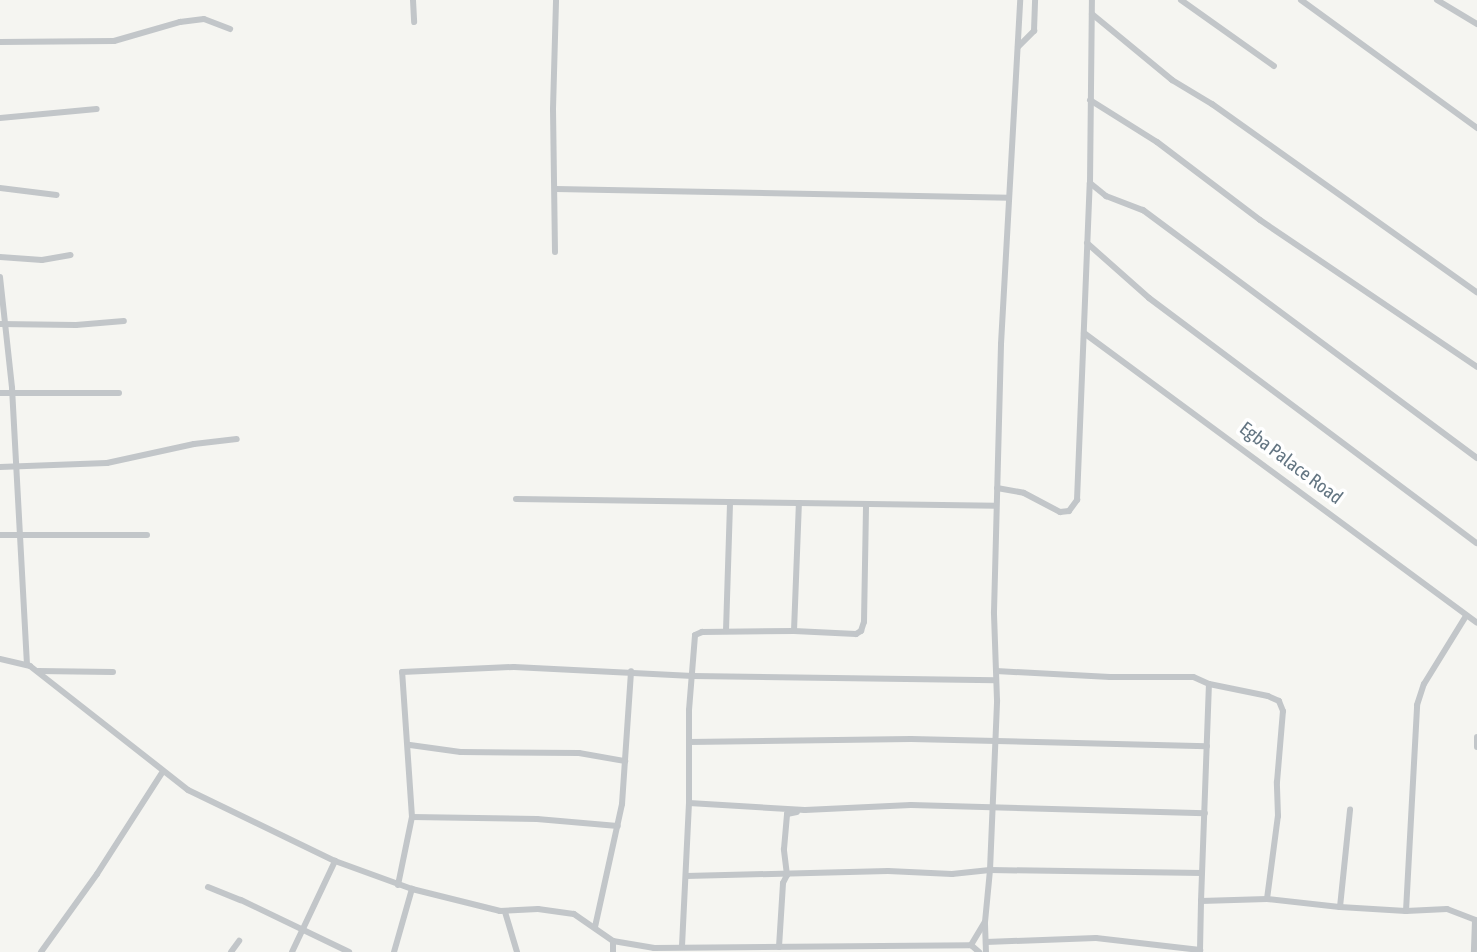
<!DOCTYPE html>
<style>
body{margin:0}
#map{position:relative;width:1477px;height:952px;overflow:hidden;background:#f5f5f1;font-family:"Asap Condensed",sans-serif}
div>[style]{position:absolute}
[style*='--x']{left:calc(var(--x)*1px);top:calc(var(--y)*1px);width:calc(var(--w)*1px);rotate:calc(var(--a)*1deg)}
.minor>*{height:6px;margin:-3px;padding:0 3px;transform-origin:3px;border-radius:3px;background:#c2c6c9}
span{translate:-50% -50%;white-space:nowrap;text-align:center;line-height:1.15;-webkit-text-stroke:7px #fff;paint-order:stroke}
.street-label{font-size:19px;color:#637582}
</style>
<div id="map">
<div class="minor">
<i style="--x:413;--y:0;--w:22;--a:87"></i>
<i style="--x:1181;--y:0;--w:114;--a:35.4"></i>
<i style="--x:1301;--y:0;--w:218;--a:36"></i>
<i style="--x:1437;--y:0;--w:47;--a:31"></i>
<i style="--x:1092;--y:14;--w:104;--a:39.5"></i>
<i style="--x:1172;--y:80;--w:47;--a:31"></i>
<i style="--x:1212;--y:104;--w:325;--a:35.4"></i>
<i style="--x:0;--y:42;--w:114;--a:-0.5"></i>
<i style="--x:114;--y:41;--w:69;--a:-16.1"></i>
<i style="--x:180;--y:22;--w:24;--a:-7"></i>
<i style="--x:204;--y:19;--w:28;--a:21"></i>
<i style="--x:1018;--y:47;--w:23;--a:-45"></i>
<i style="--x:1034;--y:31;--w:31;--a:-88"></i>
<i style="--x:1090;--y:100;--w:79;--a:32.1"></i>
<i style="--x:1157;--y:142;--w:129;--a:37.1"></i>
<i style="--x:1260;--y:220;--w:262;--a:34.1"></i>
<i style="--x:0;--y:118;--w:97;--a:-5.3"></i>
<i style="--x:1090;--y:183;--w:21;--a:39"></i>
<i style="--x:1106;--y:196;--w:40;--a:21"></i>
<i style="--x:1143;--y:210;--w:416;--a:36.6"></i>
<i style="--x:0;--y:188;--w:57;--a:7"></i>
<i style="--x:556;--y:189;--w:453;--a:1.1"></i>
<i style="--x:1087;--y:243;--w:83;--a:41.6"></i>
<i style="--x:1149;--y:298;--w:409;--a:36.8"></i>
<i style="--x:555;--y:252;--w:143;--a:-90.8"></i>
<i style="--x:553;--y:109;--w:109;--a:-88.4"></i>
<i style="--x:0;--y:257;--w:42;--a:4.1"></i>
<i style="--x:42;--y:260;--w:29;--a:-10"></i>
<i style="--x:0;--y:277;--w:112;--a:83.8"></i>
<i style="--x:12;--y:388;--w:277;--a:86.9"></i>
<i style="--x:0;--y:324;--w:76;--a:0.8"></i>
<i style="--x:76;--y:325;--w:48;--a:-4.8"></i>
<i style="--x:1084;--y:333;--w:488;--a:36.4"></i>
<i style="--x:0;--y:393;--w:119;--a:0"></i>
<i style="--x:0;--y:467;--w:107;--a:-2.1"></i>
<i style="--x:107;--y:463;--w:89;--a:-12.3"></i>
<i style="--x:194;--y:444;--w:43;--a:-6.6"></i>
<i style="--x:997;--y:488;--w:27;--a:10"></i>
<i style="--x:1024;--y:493;--w:41;--a:27.8"></i>
<i style="--x:1060;--y:512;--w:9;--a:-6"></i>
<i style="--x:1069;--y:511;--w:14;--a:-54"></i>
<i style="--x:1077;--y:500;--w:317;--a:-87.7"></i>
<i style="--x:1090;--y:183;--w:183;--a:-89.4"></i>
<i style="--x:516;--y:499;--w:480;--a:0.8"></i>
<i style="--x:0;--y:535;--w:147;--a:0"></i>
<i style="--x:726;--y:631;--w:128;--a:-88.2"></i>
<i style="--x:794;--y:631;--w:128;--a:-87.8"></i>
<i style="--x:0;--y:659;--w:31;--a:13"></i>
<i style="--x:30;--y:666;--w:201;--a:38.1"></i>
<i style="--x:188;--y:790;--w:163;--a:25.8"></i>
<i style="--x:335;--y:861;--w:82;--a:20"></i>
<i style="--x:412;--y:889;--w:91;--a:14"></i>
<i style="--x:500;--y:911;--w:38;--a:-3"></i>
<i style="--x:538;--y:909;--w:36;--a:8"></i>
<i style="--x:574;--y:914;--w:47;--a:34.7"></i>
<i style="--x:613;--y:941;--w:42;--a:9.7"></i>
<i style="--x:654;--y:948;--w:317;--a:-0.5"></i>
<i style="--x:971;--y:945;--w:27;--a:-59"></i>
<i style="--x:985;--y:922;--w:52;--a:-84.5"></i>
<i style="--x:990;--y:870;--w:170;--a:-87.6"></i>
<i style="--x:997;--y:700;--w:88;--a:-92"></i>
<i style="--x:994;--y:612;--w:268;--a:-88.5"></i>
<i style="--x:1001;--y:344;--w:345;--a:-86.8"></i>
<i style="--x:38;--y:671;--w:75;--a:0.8"></i>
<i style="--x:1477;--y:737;--w:10;--a:90"></i>
<i style="--x:689;--y:742;--w:222;--a:-0.8"></i>
<i style="--x:911;--y:739;--w:296;--a:1.4"></i>
<i style="--x:410;--y:745;--w:51;--a:7.8"></i>
<i style="--x:461;--y:752;--w:118;--a:0.5"></i>
<i style="--x:579;--y:753;--w:47;--a:9.9"></i>
<i style="--x:689;--y:803;--w:116;--a:3.5"></i>
<i style="--x:805;--y:810;--w:106;--a:-2.7"></i>
<i style="--x:911;--y:805;--w:294;--a:1.6"></i>
<i style="--x:412;--y:817;--w:125;--a:0.9"></i>
<i style="--x:537;--y:819;--w:81;--a:4.9"></i>
<i style="--x:686;--y:876;--w:202;--a:-1.4"></i>
<i style="--x:888;--y:871;--w:64;--a:2.7"></i>
<i style="--x:952;--y:874;--w:38;--a:-6"></i>
<i style="--x:990;--y:870;--w:212;--a:0.8"></i>
<i style="--x:398;--y:885;--w:69;--a:-78.4"></i>
<i style="--x:412;--y:817;--w:145;--a:-93.9"></i>
<i style="--x:402;--y:672;--w:112;--a:-2.6"></i>
<i style="--x:514;--y:667;--w:179;--a:2.9"></i>
<i style="--x:693;--y:676;--w:303;--a:0.8"></i>
<i style="--x:208;--y:887;--w:35;--a:22"></i>
<i style="--x:241;--y:900;--w:120;--a:25.7"></i>
<i style="--x:1267;--y:899;--w:73;--a:6.3"></i>
<i style="--x:1340;--y:907;--w:66;--a:3.5"></i>
<i style="--x:1406;--y:911;--w:206;--a:-86.9"></i>
<i style="--x:1417;--y:705;--w:22;--a:-72"></i>
<i style="--x:1424;--y:684;--w:80;--a:-58.3"></i>
<i style="--x:1201;--y:901;--w:217;--a:-87.9"></i>
<i style="--x:1340;--y:907;--w:98;--a:-84.1"></i>
<i style="--x:1406;--y:911;--w:41;--a:-2.8"></i>
<i style="--x:1447;--y:909;--w:30;--a:21"></i>
<i style="--x:1475;--y:920;--w:32;--a:92"></i>
<i style="--x:505;--y:912;--w:42;--a:73.3"></i>
<i style="--x:985;--y:924;--w:28;--a:88"></i>
<i style="--x:595;--y:927;--w:126;--a:-77.6"></i>
<i style="--x:622;--y:804;--w:133;--a:-86.1"></i>
<i style="--x:986;--y:942;--w:110;--a:-2.1"></i>
<i style="--x:1096;--y:938;--w:105;--a:6.6"></i>
<i style="--x:1200;--y:950;--w:49;--a:-88.8"></i>
<i style="--x:1201;--y:901;--w:66;--a:-1.7"></i>
<i style="--x:1267;--y:899;--w:84;--a:-82.5"></i>
<i style="--x:1278;--y:816;--w:34;--a:-92"></i>
<i style="--x:1277;--y:782;--w:71;--a:-85.2"></i>
<i style="--x:1283;--y:711;--w:11;--a:-112"></i>
<i style="--x:1279;--y:701;--w:12;--a:-156"></i>
<i style="--x:1268;--y:696;--w:60;--a:-168.5"></i>
<i style="--x:1209;--y:684;--w:17;--a:-156"></i>
<i style="--x:1193;--y:677;--w:83;--a:180"></i>
<i style="--x:1110;--y:677;--w:114;--a:-177"></i>
<i style="--x:971;--y:945;--w:11;--a:41"></i>
<i style="--x:682;--y:946;--w:143;--a:-87.2"></i>
<i style="--x:689;--y:803;--w:93;--a:-90"></i>
<i style="--x:689;--y:710;--w:75;--a:-85.4"></i>
<i style="--x:695;--y:635;--w:8;--a:-23"></i>
<i style="--x:702;--y:632;--w:92;--a:-0.6"></i>
<i style="--x:794;--y:631;--w:62;--a:2.8"></i>
<i style="--x:856;--y:634;--w:6;--a:-31"></i>
<i style="--x:861;--y:631;--w:9;--a:-72"></i>
<i style="--x:864;--y:622;--w:117;--a:-89"></i>
<i style="--x:779;--y:947;--w:64;--a:-86.4"></i>
<i style="--x:783;--y:883;--w:9;--a:-63"></i>
<i style="--x:787;--y:875;--w:26;--a:-97"></i>
<i style="--x:784;--y:849;--w:35;--a:-85"></i>
<i style="--x:787;--y:814;--w:10;--a:-11"></i>
<i style="--x:41;--y:952;--w:96;--a:-54.3"></i>
<i style="--x:97;--y:874;--w:122;--a:-57.3"></i>
<i style="--x:231;--y:952;--w:14;--a:-54"></i>
<i style="--x:292;--y:952;--w:101;--a:-64.7"></i>
<i style="--x:394;--y:952;--w:66;--a:-74.1"></i>
<i style="--x:613;--y:952;--w:11;--a:-90"></i>
</div>
<div class="street-label">
<span style="left:1291px;top:463px;rotate:37deg">Egba Palace Road</span>
</div>
</div>
